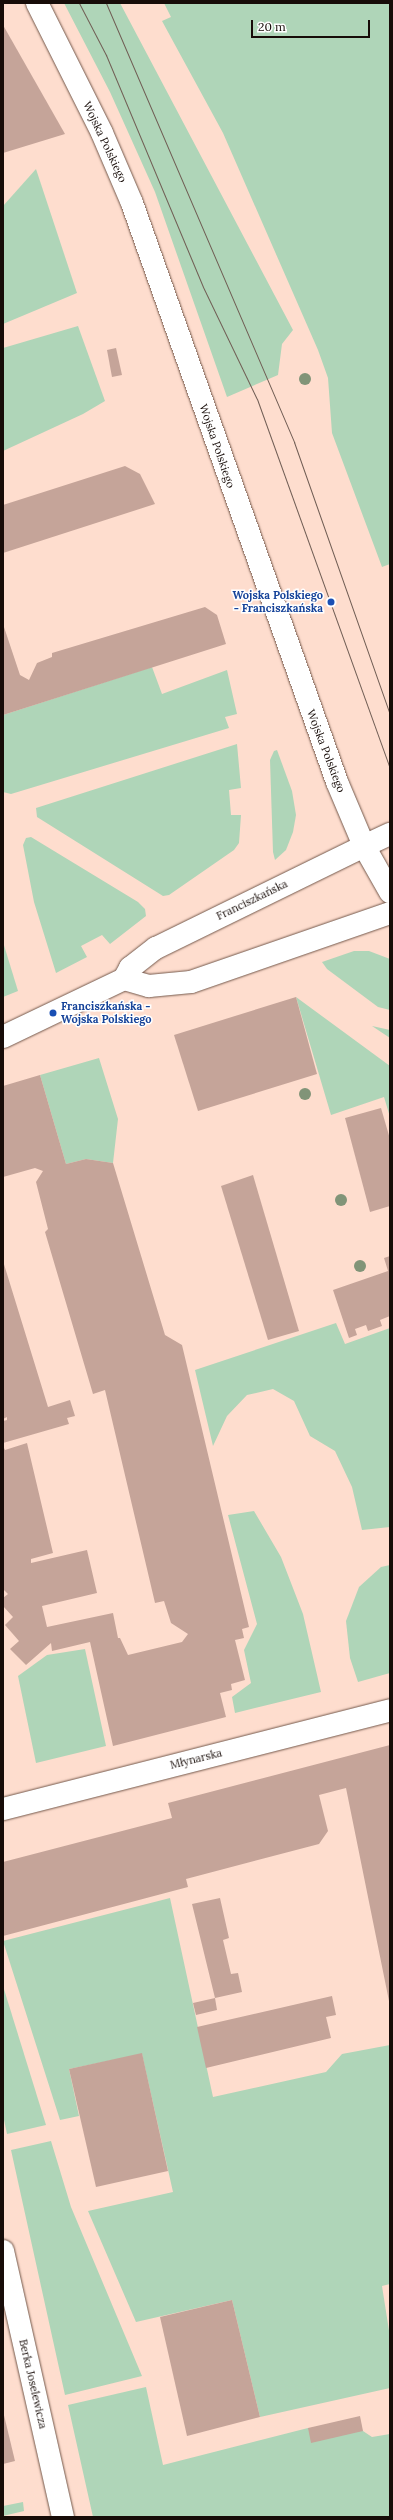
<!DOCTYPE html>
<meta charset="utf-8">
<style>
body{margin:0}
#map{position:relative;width:393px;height:2520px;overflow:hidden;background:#feddce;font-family:Lora,serif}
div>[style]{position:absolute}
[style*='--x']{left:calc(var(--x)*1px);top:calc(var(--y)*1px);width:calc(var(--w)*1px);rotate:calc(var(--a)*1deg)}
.green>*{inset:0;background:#afd5b8}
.building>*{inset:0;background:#c5a499}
.roads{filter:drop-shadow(0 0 1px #74594c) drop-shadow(0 0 1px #74594c)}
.minor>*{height:22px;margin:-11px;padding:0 11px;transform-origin:11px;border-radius:11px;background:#fff}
.tertiary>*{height:22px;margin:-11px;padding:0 11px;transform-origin:11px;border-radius:11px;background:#fff}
.secondary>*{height:22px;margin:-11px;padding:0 11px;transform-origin:11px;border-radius:11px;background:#fff}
.tram>*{height:1px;margin:-0.5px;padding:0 0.5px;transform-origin:0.5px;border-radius:0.5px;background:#705d54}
.trees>*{width:12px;height:12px;margin:-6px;border-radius:50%;background:#819478}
.dots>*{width:11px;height:11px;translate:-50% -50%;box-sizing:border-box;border:2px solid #fff;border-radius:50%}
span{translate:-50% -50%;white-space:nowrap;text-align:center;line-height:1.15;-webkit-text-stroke:3px #fff;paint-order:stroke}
.street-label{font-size:11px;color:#170c08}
.transit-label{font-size:11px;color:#164399;font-weight:700}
.right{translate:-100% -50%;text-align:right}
.left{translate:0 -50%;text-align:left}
.frame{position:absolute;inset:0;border:4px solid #170c08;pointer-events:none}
.scale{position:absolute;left:251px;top:20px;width:119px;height:18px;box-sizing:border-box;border:2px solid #170c08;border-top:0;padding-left:5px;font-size:12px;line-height:14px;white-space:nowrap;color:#170c08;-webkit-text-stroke:3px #fff;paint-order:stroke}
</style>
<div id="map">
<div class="green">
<i style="clip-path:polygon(64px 3px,120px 3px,293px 330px,282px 344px,278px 375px,227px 397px,155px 192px,110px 92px)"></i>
<i style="clip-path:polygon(164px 3px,390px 3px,390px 564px,382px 567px,332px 433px,328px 378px,318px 350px,223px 133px,162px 21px,171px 17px)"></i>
<i style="clip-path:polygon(36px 169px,77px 293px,3px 324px,3px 206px)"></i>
<i style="clip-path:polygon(78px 326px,105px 401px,83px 414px,3px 451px,3px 348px)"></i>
<i style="clip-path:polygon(152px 667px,162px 694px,227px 670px,237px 714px,225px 717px,229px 728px,11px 794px,3px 792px,3px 715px)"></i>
<i style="clip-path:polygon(237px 744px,241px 788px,229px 790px,231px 815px,241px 815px,239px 843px,234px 850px,169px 895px,163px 896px,37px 817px,36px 808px)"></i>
<i style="clip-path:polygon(277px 750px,292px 791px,296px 815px,293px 832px,286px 850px,275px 860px,273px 852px,270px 760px,274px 751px)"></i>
<i style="clip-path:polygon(31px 837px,138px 902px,145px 909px,146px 916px,110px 944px,102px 935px,81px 946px,87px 957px,56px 973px,34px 902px,23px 845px,26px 838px)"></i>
<i style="clip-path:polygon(3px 942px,18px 991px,3px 997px)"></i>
<i style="clip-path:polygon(354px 951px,369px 951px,390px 959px,390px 1010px,378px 1007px,327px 969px,322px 962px)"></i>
<i style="clip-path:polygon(296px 997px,390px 1066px,390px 1117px,384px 1097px,331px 1115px)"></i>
<i style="clip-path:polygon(372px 1026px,390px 1030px,390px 1038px)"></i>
<i style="clip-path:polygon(99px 1058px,118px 1119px,113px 1163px,86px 1159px,66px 1164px,40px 1075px)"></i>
<i style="clip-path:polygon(336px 1323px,345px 1344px,390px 1328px,390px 1527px,362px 1530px,352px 1487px,335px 1451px,310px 1436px,294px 1401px,273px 1389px,247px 1395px,227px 1416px,213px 1446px,195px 1370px)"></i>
<i style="clip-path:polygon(254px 1511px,281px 1557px,303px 1614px,321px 1692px,235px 1713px,232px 1697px,251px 1683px,244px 1650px,257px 1624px,228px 1515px)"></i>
<i style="clip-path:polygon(390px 1565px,390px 1673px,358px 1682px,350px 1658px,346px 1621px,359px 1587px,381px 1567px)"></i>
<i style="clip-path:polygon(85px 1649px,106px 1746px,36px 1763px,18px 1676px,47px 1655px)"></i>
<i style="clip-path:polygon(170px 1898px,213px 2097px,326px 2072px,342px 2054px,390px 2045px,390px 2284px,382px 2286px,390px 2337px,390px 2388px,260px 2417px,232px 2300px,136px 2322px,88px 2211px,173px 2192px,142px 2054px,69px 2069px,79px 2116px,60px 2120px,3px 1941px)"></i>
<i style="clip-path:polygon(3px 1986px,46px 2125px,7px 2134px,3px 2115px)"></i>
<i style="clip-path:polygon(51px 2141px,71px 2207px,142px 2376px,65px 2395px,11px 2150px)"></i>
<i style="clip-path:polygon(146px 2387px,163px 2465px,308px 2428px,363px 2431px,372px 2437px,390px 2434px,390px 2517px,93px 2517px,68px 2405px)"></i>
<i style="clip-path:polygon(23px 2502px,24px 2511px,3px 2516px,3px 2506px)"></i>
</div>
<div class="building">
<i style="clip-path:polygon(3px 25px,65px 134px,3px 153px)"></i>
<i style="clip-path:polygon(116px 348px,122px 375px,112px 377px,107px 350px)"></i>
<i style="clip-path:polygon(125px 466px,140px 474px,155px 504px,3px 553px,3px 505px)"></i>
<i style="clip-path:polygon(205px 607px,217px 615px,226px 644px,3px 715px,3px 624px,20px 675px,29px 680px,37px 663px,52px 657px,52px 653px)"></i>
<i style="clip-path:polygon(296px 997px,317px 1074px,198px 1111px,174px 1035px)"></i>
<i style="clip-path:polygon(40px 1075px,66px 1164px,86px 1159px,113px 1163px,165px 1335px,182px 1345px,249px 1627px,242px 1629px,244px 1638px,235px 1640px,245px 1680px,231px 1684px,232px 1690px,220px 1693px,226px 1717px,113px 1746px,90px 1642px,52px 1651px,51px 1643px,26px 1665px,10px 1649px,19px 1641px,5px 1625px,13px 1617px,3px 1606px,3px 1598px,8px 1594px,3px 1589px,3px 1446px,5px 1450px,27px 1443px,53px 1553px,31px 1559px,31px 1563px,87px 1550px,97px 1593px,42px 1606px,47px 1627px,113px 1613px,118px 1638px,120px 1638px,128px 1655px,182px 1642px,188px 1634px,171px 1623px,164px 1601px,155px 1603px,105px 1390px,93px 1394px,45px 1232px,48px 1229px,36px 1182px,43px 1171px,35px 1168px,3px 1177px,3px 1086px)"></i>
<i style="clip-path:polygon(381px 1108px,390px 1139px,390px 1206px,370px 1212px,345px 1118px)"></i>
<i style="clip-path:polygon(253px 1175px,299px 1331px,268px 1340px,221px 1186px)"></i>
<i style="clip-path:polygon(390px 1256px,390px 1316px,380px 1320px,382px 1326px,368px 1331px,366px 1325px,355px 1329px,357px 1335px,349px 1338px,333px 1290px,388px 1271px,384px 1258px)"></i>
<i style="clip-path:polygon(3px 1261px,48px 1407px,70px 1400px,75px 1416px,67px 1418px,69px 1424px,3px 1443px,3px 1421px,7px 1420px,7px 1417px,3px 1419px)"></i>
<i style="clip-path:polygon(390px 1745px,390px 2006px,346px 1788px,319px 1795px,328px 1831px,319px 1844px,186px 1879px,188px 1887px,3px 1936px,3px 1862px,172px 1818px,168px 1803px)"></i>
<i style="clip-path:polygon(220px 1898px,229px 1938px,223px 1940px,231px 1974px,238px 1973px,242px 1992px,215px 1998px,217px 2010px,196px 2015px,193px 2003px,215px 1998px,192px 1904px)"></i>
<i style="clip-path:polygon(332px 1996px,336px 2015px,326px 2017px,331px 2038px,206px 2068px,197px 2027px)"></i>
<i style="clip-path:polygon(142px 2053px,168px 2171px,96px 2187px,69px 2069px)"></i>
<i style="clip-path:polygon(232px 2300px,260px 2417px,187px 2436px,160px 2317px)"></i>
<i style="clip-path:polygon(3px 2411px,15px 2461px,3px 2464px)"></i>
<i style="clip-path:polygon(360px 2416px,363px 2431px,311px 2443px,308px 2428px)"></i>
</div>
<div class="roads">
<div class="minor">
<i style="--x:3;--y:1809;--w:399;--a:-14.3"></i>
<i style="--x:3;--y:2251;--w:273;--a:77.3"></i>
</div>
<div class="tertiary">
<i style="--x:124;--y:979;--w:26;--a:16"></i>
<i style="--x:149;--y:986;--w:42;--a:-5.4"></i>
<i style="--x:191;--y:982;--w:211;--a:-19.1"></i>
<i style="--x:3;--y:1037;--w:134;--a:-25.6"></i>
<i style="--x:124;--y:979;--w:13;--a:-61"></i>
<i style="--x:130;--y:968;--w:33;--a:-38"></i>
<i style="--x:156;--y:948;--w:232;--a:-26.1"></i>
</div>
<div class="secondary">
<i style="--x:37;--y:3;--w:145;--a:63.4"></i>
<i style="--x:102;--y:133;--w:76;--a:66.8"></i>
<i style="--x:132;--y:203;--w:614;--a:70.5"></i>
<i style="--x:337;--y:782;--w:69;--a:67.1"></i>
<i style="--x:364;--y:846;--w:53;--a:60.5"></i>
<i style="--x:364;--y:846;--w:29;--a:-25"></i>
</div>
</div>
<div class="tram">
<i style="--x:79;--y:3;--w:59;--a:62.6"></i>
<i style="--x:106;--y:55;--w:251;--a:67.3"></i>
<i style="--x:203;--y:287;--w:124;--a:64.3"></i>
<i style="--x:257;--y:399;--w:392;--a:70.2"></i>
<i style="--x:106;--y:3;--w:478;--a:66.8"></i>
<i style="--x:294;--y:442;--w:289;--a:70.6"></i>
</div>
<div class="trees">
<i style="left:305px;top:379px"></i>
<i style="left:305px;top:1094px"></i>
<i style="left:341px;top:1200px"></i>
<i style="left:360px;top:1266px"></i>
</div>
<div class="dots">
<i style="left:331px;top:602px;background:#1a4fb4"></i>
<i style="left:53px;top:1013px;background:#1a4fb4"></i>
</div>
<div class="street-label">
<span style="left:105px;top:142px;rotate:65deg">Wojska Polskiego</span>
<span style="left:217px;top:446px;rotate:71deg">Wojska Polskiego</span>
<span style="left:326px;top:751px;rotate:69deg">Wojska Polskiego</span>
<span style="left:252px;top:900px;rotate:-26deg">Franciszkańska</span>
<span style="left:196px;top:1759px;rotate:-14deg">Młynarska</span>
<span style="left:33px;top:2384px;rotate:77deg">Berka Joselewicza</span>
</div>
<div class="transit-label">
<span class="right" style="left:323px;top:602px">Wojska Polskiego<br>- Franciszkańska</span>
<span class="left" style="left:61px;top:1013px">Franciszkańska -<br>Wojska Polskiego</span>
</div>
<div class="frame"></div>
<div class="scale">20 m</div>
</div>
